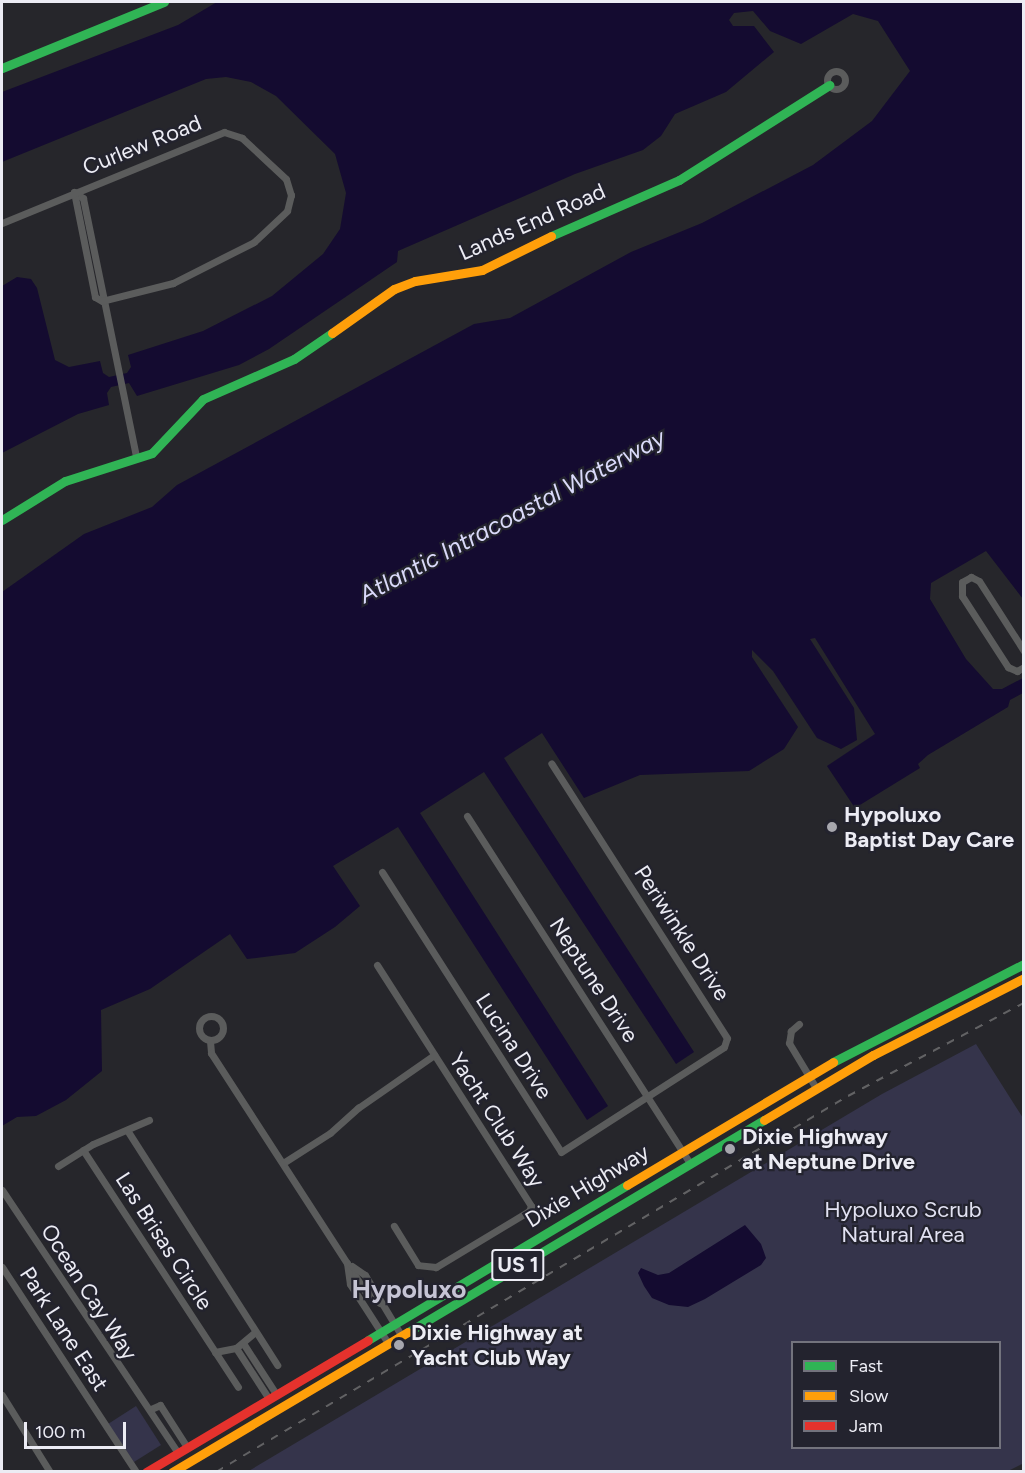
<!DOCTYPE html>
<style>
body{margin:0}
#map{position:relative;width:1025px;height:1473px;overflow:hidden;background:#26262b;font-family:Figtree,sans-serif}
div>[style]{position:absolute}
[style*='--x']{left:calc(var(--x)*1px);top:calc(var(--y)*1px);width:calc(var(--w)*1px);rotate:calc(var(--a)*1deg)}
.green>*{inset:0;background:#35344b}
.water>*{inset:0;background:#140b30}
.street>*{height:7px;margin:-3.5px;padding:0 3.5px;transform-origin:3.5px;border-radius:3.5px;background:#5b5c5c}
.street>.ring{margin:-3.5px;padding:0;box-sizing:content-box;background:none;border:7px solid #5b5c5c;border-radius:50%}
.fast>*{height:9px;margin:-4.5px;padding:0 4.5px;transform-origin:4.5px;border-radius:4.5px;background:#30b455}
.slow>*{height:9px;margin:-4.5px;padding:0 4.5px;transform-origin:4.5px;border-radius:4.5px;background:#ff9f0a}
.jam>*{height:9px;margin:-4.5px;padding:0 4.5px;transform-origin:4.5px;border-radius:4.5px;background:#e5322d}
.rail>*{height:2px;margin-top:-1px;transform-origin:0;background:repeating-linear-gradient(90deg,#626264 0 8px,transparent 0 16px)}
.dots>*{width:16px;height:16px;translate:-50% -50%;box-sizing:border-box;border:3px solid #23232e;border-radius:50%}
span{translate:-50% -50%;white-space:nowrap;text-align:center;line-height:1.15;-webkit-text-stroke:4.5px #23232e;paint-order:stroke}
.shield-label span{padding:2px 4px;background:#23232e;border:2px solid;border-radius:4px;-webkit-text-stroke-width:0}
.shield-label{font-size:21px;color:#ececf4;font-weight:700}
.street-label{font-size:22px;color:#ececf4}
.poi-label{font-size:22px;color:#ececf4;font-weight:700}
.left{translate:0 -50%;text-align:left}
.park-label{font-size:22px;color:#e2e2f2}
.water-label{font-size:24px;color:#dadaf9;font-style:italic}
.quarter-label{font-size:26px;color:#c5c4d4;font-weight:700}
.frame{position:absolute;inset:0;border:3px solid #ececf4;pointer-events:none}
.legend{position:absolute;left:791px;top:1341px;width:210px;height:108px;box-sizing:border-box;background:#23232e;border:2px solid #73737d;margin:0;padding:8px 10px;list-style:none;font-size:18px;color:#ececf4}
.legend li{display:flex;align-items:center;gap:12px;height:30px}
.legend b{width:30px;border:2px solid #73737d}
.scale{position:absolute;left:24px;top:1422px;width:102px;height:27px;box-sizing:border-box;border:3px solid #ececf4;border-top:0;padding-left:8px;font-size:18px;line-height:21px;white-space:nowrap;color:#ececf4;-webkit-text-stroke:4px #23232e;paint-order:stroke}
</style>
<div id="map">
<div class="green">
<i style="clip-path:polygon(evenodd,976px 1044px,1023px 1118px,1024px 1463px,1008px 1471px,247px 1472px,882px 1094px,976px 1044px,792px 1342px,1000px 1342px,1000px 1448px,792px 1448px,792px 1342px)"></i>
<i style="clip-path:polygon(136px 1406px,161px 1445px,134px 1462px,108px 1424px)"></i>
</div>
<div class="water">
<i style="clip-path:polygon(217px 2px,1023px 2px,1023px 599px,986px 551px,931px 583px,930px 599px,966px 659px,993px 689px,1002px 689px,1023px 678px,1023px 693px,1010px 700px,1008px 707px,928px 755px,918px 764px,920px 768px,855px 808px,827px 766px,875px 734px,815px 638px,810px 639px,854px 708px,857px 740px,841px 749px,817px 738px,773px 671px,752px 650px,752px 657px,798px 727px,784px 749px,749px 771px,640px 775px,584px 798px,542px 733px,504px 758px,694px 1052px,676px 1064px,484px 772px,420px 813px,608px 1106px,587px 1120px,398px 827px,333px 866px,360px 906px,335px 927px,295px 953px,247px 959px,230px 934px,150px 989px,101px 1010px,102px 1071px,66px 1100px,36px 1116px,17px 1117px,2px 1126px,2px 592px,84px 534px,152px 507px,177px 485px,474px 324px,510px 318px,631px 252px,702px 223px,813px 165px,872px 121px,910px 71px,878px 21px,853px 14px,801px 44px,770px 31px,753px 11px,734px 13px,729px 20px,733px 26px,754px 26px,774px 52px,726px 92px,675px 114px,661px 136px,643px 150px,575px 174px,398px 251px,397px 262px,269px 349px,239px 365px,137px 396px,129px 383px,111px 387px,107px 393px,109px 405px,78px 414px,2px 453px,2px 286px,17px 277px,31px 279px,37px 288px,55px 360px,69px 367px,100px 361px,103px 373px,109px 377px,127px 373px,131px 367px,128px 355px,203px 331px,272px 296px,323px 254px,340px 229px,346px 193px,335px 154px,276px 96px,251px 82px,226px 77px,206px 79px,2px 162px,2px 92px,178px 25px)"></i>
<i style="clip-path:polygon(745px 1225px,761px 1244px,766px 1258px,761px 1265px,705px 1299px,688px 1307px,669px 1305px,652px 1298px,644px 1286px,638px 1273px,641px 1268px,658px 1275px,669px 1273px)"></i>
</div>
<div class="street">
<i class="ring" style="left:827px;top:71px;width:11px;height:11px"></i>
<i style="--x:74;--y:192;--w:11;--a:34"></i>
<i style="--x:83;--y:198;--w:263;--a:78.4"></i>
<i style="--x:74;--y:192;--w:107;--a:78.7"></i>
<i style="--x:95;--y:297;--w:8;--a:30"></i>
<i style="--x:2;--y:223;--w:240;--a:-22.3"></i>
<i style="--x:224;--y:132;--w:19;--a:18"></i>
<i style="--x:242;--y:138;--w:60;--a:43"></i>
<i style="--x:286;--y:179;--w:17;--a:73"></i>
<i style="--x:291;--y:195;--w:16;--a:104"></i>
<i style="--x:287;--y:211;--w:45;--a:136.8"></i>
<i style="--x:254;--y:242;--w:91;--a:153.2"></i>
<i style="--x:173;--y:283;--w:73;--a:165.8"></i>
<i style="--x:1024;--y:651;--w:83;--a:-122.7"></i>
<i style="--x:979;--y:581;--w:9;--a:-153"></i>
<i style="--x:971;--y:577;--w:10;--a:151"></i>
<i style="--x:962;--y:582;--w:14;--a:90"></i>
<i style="--x:962;--y:596;--w:85;--a:57.1"></i>
<i style="--x:1008;--y:667;--w:10;--a:24"></i>
<i style="--x:1017;--y:671;--w:8;--a:-30"></i>
<i style="--x:467;--y:816;--w:412;--a:57.3"></i>
<i style="--x:382;--y:872;--w:332;--a:57.4"></i>
<i style="--x:561;--y:1152;--w:103;--a:-32.8"></i>
<i style="--x:648;--y:1096;--w:90;--a:-32.8"></i>
<i style="--x:724;--y:1047;--w:9;--a:-72"></i>
<i style="--x:727;--y:1038;--w:326;--a:-122.6"></i>
<i style="--x:377;--y:965;--w:286;--a:57.4"></i>
<i style="--x:531;--y:1206;--w:5;--a:112"></i>
<i style="--x:529;--y:1211;--w:109;--a:148.9"></i>
<i style="--x:436;--y:1267;--w:18;--a:-174"></i>
<i style="--x:418;--y:1265;--w:46;--a:-121.6"></i>
<i class="ring" style="left:199px;top:1016px;width:17px;height:17px"></i>
<i style="--x:799;--y:1024;--w:11;--a:139"></i>
<i style="--x:791;--y:1031;--w:12;--a:99"></i>
<i style="--x:789;--y:1043;--w:52;--a:59"></i>
<i style="--x:210;--y:1041;--w:12;--a:85"></i>
<i style="--x:211;--y:1053;--w:283;--a:57.1"></i>
<i style="--x:365;--y:1291;--w:19;--a:39"></i>
<i style="--x:127;--y:1130;--w:279;--a:57.4"></i>
<i style="--x:83;--y:1150;--w:283;--a:56.8"></i>
<i style="--x:283;--y:1163;--w:56;--a:-32.6"></i>
<i style="--x:330;--y:1133;--w:38;--a:-42"></i>
<i style="--x:358;--y:1108;--w:93;--a:-34.9"></i>
<i style="--x:58;--y:1166;--w:41;--a:-32.2"></i>
<i style="--x:93;--y:1144;--w:61;--a:-23.2"></i>
<i style="--x:2;--y:1190;--w:316;--a:56.2"></i>
<i style="--x:347;--y:1263;--w:21;--a:82"></i>
<i style="--x:350;--y:1284;--w:70;--a:57.2"></i>
<i style="--x:352;--y:1266;--w:16;--a:35"></i>
<i style="--x:365;--y:1275;--w:70;--a:59"></i>
<i style="--x:2;--y:1267;--w:245;--a:56.8"></i>
<i style="--x:243;--y:1343;--w:61;--a:57.1"></i>
<i style="--x:236;--y:1348;--w:61;--a:57.1"></i>
<i style="--x:215;--y:1352;--w:21;--a:-11"></i>
<i style="--x:236;--y:1348;--w:25;--a:-40"></i>
<i style="--x:2;--y:1395;--w:91;--a:58.1"></i>
<i style="--x:151;--y:1409;--w:10;--a:-24"></i>
<i style="--x:160;--y:1405;--w:50;--a:57.3"></i>
</div>
<div class="fast">
<i style="--x:2;--y:68;--w:175;--a:-22.2"></i>
<i style="--x:551;--y:236;--w:140;--a:-23.6"></i>
<i style="--x:679;--y:180;--w:178;--a:-32.3"></i>
<i style="--x:2;--y:520;--w:74;--a:-31.8"></i>
<i style="--x:65;--y:481;--w:91;--a:-17.8"></i>
<i style="--x:152;--y:453;--w:74;--a:-46.6"></i>
<i style="--x:203;--y:399;--w:99;--a:-23.7"></i>
<i style="--x:294;--y:359;--w:46;--a:-34.4"></i>
<i style="--x:833;--y:1062;--w:215;--a:-27.2"></i>
<i style="--x:408;--y:1332;--w:414;--a:-30.8"></i>
<i style="--x:368;--y:1340;--w:302;--a:-30.9"></i>
</div>
<div class="slow">
<i style="--x:332;--y:333;--w:76;--a:-35.4"></i>
<i style="--x:394;--y:289;--w:22;--a:-21"></i>
<i style="--x:415;--y:281;--w:68;--a:-9.3"></i>
<i style="--x:482;--y:270;--w:77;--a:-26.2"></i>
<i style="--x:764;--y:1120;--w:127;--a:-30.8"></i>
<i style="--x:873;--y:1055;--w:169;--a:-27"></i>
<i style="--x:627;--y:1185;--w:240;--a:-30.8"></i>
<i style="--x:172;--y:1472;--w:274;--a:-30.7"></i>
</div>
<div class="jam">
<i style="--x:146;--y:1472;--w:258;--a:-30.7"></i>
</div>
<div class="rail">
<i style="--x:216;--y:1472;--w:735;--a:-30.75"></i>
<i style="--x:848;--y:1096;--w:199;--a:-27.9"></i>
</div>
<div class="dots">
<i style="left:832px;top:827px;background:#a7a7ae"></i>
<i style="left:730px;top:1149px;background:#a7a7ae"></i>
<i style="left:399px;top:1345px;background:#a7a7ae"></i>
</div>
<div class="shield-label">
<span style="left:518px;top:1265px">US 1</span>
</div>
<div class="street-label">
<span style="left:142px;top:145px;rotate:-22deg">Curlew Road</span>
<span style="left:532px;top:222px;rotate:-24deg">Lands End Road</span>
<span style="left:682px;top:933px;rotate:57deg">Periwinkle Drive</span>
<span style="left:594px;top:980px;rotate:57deg">Neptune Drive</span>
<span style="left:514px;top:1046px;rotate:57deg">Lucina Drive</span>
<span style="left:497px;top:1120px;rotate:57deg">Yacht Club Way</span>
<span style="left:587px;top:1186px;rotate:-31deg">Dixie Highway</span>
<span style="left:164px;top:1241px;rotate:57deg">Las Brisas Circle</span>
<span style="left:89px;top:1292px;rotate:57deg">Ocean Cay Way</span>
<span style="left:64px;top:1329px;rotate:57deg">Park Lane East</span>
</div>
<div class="poi-label">
<span class="left" style="left:844px;top:827px">Hypoluxo<br>Baptist Day Care</span>
<span class="left" style="left:742px;top:1149px">Dixie Highway<br>at Neptune Drive</span>
<span class="left" style="left:411px;top:1345px">Dixie Highway at<br>Yacht Club Way</span>
</div>
<div class="park-label">
<span style="left:903px;top:1222px">Hypoluxo Scrub<br>Natural Area</span>
</div>
<div class="water-label">
<span style="left:512px;top:516px;rotate:-28deg">Atlantic Intracoastal Waterway</span>
</div>
<div class="quarter-label">
<span style="left:409px;top:1290px">Hypoluxo</span>
</div>
<div class="frame"></div>
<ul class="legend">
<li><b style="height:8px;background:#30b455"></b>Fast</li>
<li><b style="height:8px;background:#ff9f0a"></b>Slow</li>
<li><b style="height:8px;background:#e5322d"></b>Jam</li>
</ul>
<div class="scale">100 m</div>
</div>
